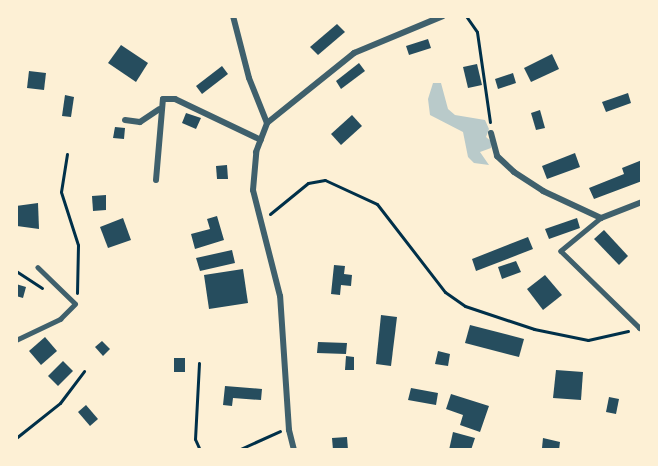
<!DOCTYPE html>
<style>
body{margin:0}
#map{position:relative;width:658px;height:466px;overflow:hidden;background:#fdf0d5;font-family:Rubik,sans-serif}
div>[style]{position:absolute}
[style*='--x']{left:calc(var(--x)*1px);top:calc(var(--y)*1px);width:calc(var(--w)*1px);rotate:calc(var(--a)*1deg)}
.green>*{inset:0;background:#b9caca}
.building>*{inset:0;background:#264d5e}
.path>*{height:3px;margin:-1.5px;padding:0 1.5px;transform-origin:1.5px;border-radius:1.5px;background:#003049}
.service>*{height:4.5px;margin:-2.25px;padding:0 2.25px;transform-origin:2.25px;border-radius:2.25px;background:#3f606c}
.minor>*{height:6px;margin:-3px;padding:0 3px;transform-origin:3px;border-radius:3px;background:#3f606c}
span{translate:-50% -50%;white-space:nowrap;text-align:center;line-height:1.15;-webkit-text-stroke:4.5px #fdf0d5;paint-order:stroke}
.frame{position:absolute;inset:0;border:18px solid #fdf0d5;pointer-events:none}
</style>
<div id="map">
<div class="green">
<i style="clip-path:polygon(433px 83px,441px 83px,448px 109px,455px 115px,485px 120px,489px 129px,486px 137px,492px 142px,491px 148px,480px 152px,489px 165px,474px 163px,468px 157px,463px 132px,430px 115px,428px 99px)"></i>
</div>
<div class="building">
<i style="clip-path:polygon(337px 24px,345px 32px,318px 55px,310px 47px)"></i>
<i style="clip-path:polygon(428px 39px,431px 48px,409px 55px,406px 46px)"></i>
<i style="clip-path:polygon(121px 45px,148px 63px,136px 82px,108px 63px)"></i>
<i style="clip-path:polygon(552px 54px,559px 69px,531px 82px,524px 68px)"></i>
<i style="clip-path:polygon(359px 63px,365px 71px,341px 89px,336px 81px)"></i>
<i style="clip-path:polygon(477px 64px,482px 85px,468px 88px,463px 67px)"></i>
<i style="clip-path:polygon(222px 66px,228px 74px,202px 94px,196px 86px)"></i>
<i style="clip-path:polygon(29px 71px,46px 73px,44px 90px,27px 88px)"></i>
<i style="clip-path:polygon(513px 73px,516px 83px,498px 89px,495px 79px)"></i>
<i style="clip-path:polygon(628px 93px,631px 103px,606px 112px,602px 102px)"></i>
<i style="clip-path:polygon(65px 95px,74px 97px,71px 117px,62px 116px)"></i>
<i style="clip-path:polygon(540px 110px,545px 128px,536px 130px,531px 113px)"></i>
<i style="clip-path:polygon(186px 113px,201px 118px,196px 129px,182px 123px)"></i>
<i style="clip-path:polygon(352px 115px,362px 126px,341px 145px,331px 134px)"></i>
<i style="clip-path:polygon(115px 127px,125px 128px,124px 139px,113px 138px)"></i>
<i style="clip-path:polygon(575px 153px,580px 167px,547px 179px,542px 166px)"></i>
<i style="clip-path:polygon(642px 160px,642px 181px,594px 199px,589px 188px,624px 174px,622px 168px)"></i>
<i style="clip-path:polygon(227px 165px,228px 179px,217px 179px,216px 166px)"></i>
<i style="clip-path:polygon(106px 195px,106px 210px,93px 211px,92px 196px)"></i>
<i style="clip-path:polygon(38px 203px,39px 229px,17px 226px,16px 206px)"></i>
<i style="clip-path:polygon(217px 216px,224px 240px,195px 249px,191px 234px,210px 229px,207px 219px)"></i>
<i style="clip-path:polygon(123px 218px,131px 240px,108px 248px,100px 227px)"></i>
<i style="clip-path:polygon(577px 218px,580px 228px,549px 239px,545px 229px)"></i>
<i style="clip-path:polygon(604px 230px,628px 256px,619px 265px,594px 239px)"></i>
<i style="clip-path:polygon(528px 237px,533px 249px,476px 271px,472px 259px)"></i>
<i style="clip-path:polygon(232px 250px,235px 263px,200px 271px,196px 258px)"></i>
<i style="clip-path:polygon(516px 261px,521px 272px,502px 279px,498px 267px)"></i>
<i style="clip-path:polygon(334px 265px,345px 266px,344px 274px,352px 275px,351px 286px,341px 285px,340px 295px,331px 294px)"></i>
<i style="clip-path:polygon(243px 269px,248px 303px,209px 309px,204px 275px)"></i>
<i style="clip-path:polygon(545px 275px,562px 295px,543px 310px,527px 289px)"></i>
<i style="clip-path:polygon(16px 284px,26px 287px,23px 298px,16px 296px)"></i>
<i style="clip-path:polygon(381px 315px,397px 317px,391px 366px,376px 364px)"></i>
<i style="clip-path:polygon(470px 325px,524px 339px,519px 357px,465px 343px)"></i>
<i style="clip-path:polygon(45px 337px,57px 351px,41px 365px,29px 351px)"></i>
<i style="clip-path:polygon(102px 341px,110px 349px,103px 356px,95px 347px)"></i>
<i style="clip-path:polygon(318px 342px,347px 343px,346px 354px,317px 353px)"></i>
<i style="clip-path:polygon(438px 351px,450px 354px,448px 366px,435px 364px)"></i>
<i style="clip-path:polygon(346px 356px,354px 357px,354px 370px,345px 370px)"></i>
<i style="clip-path:polygon(174px 358px,185px 358px,185px 372px,174px 372px)"></i>
<i style="clip-path:polygon(63px 361px,73px 371px,58px 386px,48px 376px)"></i>
<i style="clip-path:polygon(556px 370px,583px 372px,581px 400px,553px 398px)"></i>
<i style="clip-path:polygon(225px 386px,262px 389px,261px 400px,233px 398px,232px 406px,223px 405px)"></i>
<i style="clip-path:polygon(411px 388px,438px 393px,436px 405px,408px 400px)"></i>
<i style="clip-path:polygon(451px 394px,489px 406px,480px 432px,460px 425px,463px 415px,446px 409px)"></i>
<i style="clip-path:polygon(609px 397px,619px 399px,616px 414px,606px 412px)"></i>
<i style="clip-path:polygon(86px 405px,98px 419px,90px 426px,78px 412px)"></i>
<i style="clip-path:polygon(453px 432px,475px 438px,471px 450px,449px 450px)"></i>
<i style="clip-path:polygon(347px 437px,348px 450px,333px 450px,332px 438px)"></i>
<i style="clip-path:polygon(543px 438px,560px 442px,559px 450px,542px 448px)"></i>
</div>
<div class="path">
<i style="--x:466;--y:16;--w:19;--a:55"></i>
<i style="--x:477;--y:32;--w:91;--a:81.8"></i>
<i style="--x:67;--y:154;--w:38;--a:99"></i>
<i style="--x:61;--y:192;--w:56;--a:72.2"></i>
<i style="--x:78;--y:245;--w:48;--a:91.2"></i>
<i style="--x:270;--y:214;--w:49;--a:-39.2"></i>
<i style="--x:308;--y:183;--w:17;--a:-10"></i>
<i style="--x:325;--y:180;--w:57;--a:24.8"></i>
<i style="--x:377;--y:204;--w:111;--a:52.3"></i>
<i style="--x:445;--y:292;--w:24;--a:35"></i>
<i style="--x:465;--y:306;--w:73;--a:18.4"></i>
<i style="--x:534;--y:329;--w:55;--a:11.5"></i>
<i style="--x:588;--y:340;--w:41;--a:-12.7"></i>
<i style="--x:16;--y:271;--w:31;--a:33"></i>
<i style="--x:199;--y:363;--w:76;--a:93"></i>
<i style="--x:195;--y:439;--w:12;--a:66"></i>
<i style="--x:16;--y:438;--w:56;--a:-38.5"></i>
<i style="--x:60;--y:403;--w:40;--a:-53"></i>
<i style="--x:238;--y:450;--w:46;--a:-24.3"></i>
</div>
<div class="service">
<i style="--x:601;--y:218;--w:52;--a:140.5"></i>
<i style="--x:561;--y:251;--w:110;--a:44.3"></i>
<i style="--x:16;--y:340;--w:49;--a:-25.5"></i>
<i style="--x:60;--y:319;--w:21;--a:-45"></i>
<i style="--x:75;--y:304;--w:52;--a:-135.8"></i>
</div>
<div class="minor">
<i style="--x:233;--y:16;--w:64;--a:75.5"></i>
<i style="--x:249;--y:78;--w:48;--a:68.2"></i>
<i style="--x:125;--y:120;--w:15;--a:8"></i>
<i style="--x:140;--y:122;--w:23;--a:-34"></i>
<i style="--x:491;--y:133;--w:24;--a:75"></i>
<i style="--x:497;--y:156;--w:23;--a:43"></i>
<i style="--x:514;--y:172;--w:35;--a:33"></i>
<i style="--x:543;--y:191;--w:64;--a:25"></i>
<i style="--x:601;--y:218;--w:44;--a:-21.3"></i>
<i style="--x:156;--y:180;--w:81;--a:-85.1"></i>
<i style="--x:163;--y:99;--w:12;--a:0"></i>
<i style="--x:175;--y:99;--w:95;--a:25.5"></i>
<i style="--x:640;--y:328;--w:2;--a:27"></i>
<i style="--x:294;--y:450;--w:21;--a:-104"></i>
<i style="--x:289;--y:430;--w:134;--a:-93.8"></i>
<i style="--x:280;--y:296;--w:109;--a:-104.3"></i>
<i style="--x:253;--y:190;--w:38;--a:-85"></i>
<i style="--x:256;--y:152;--w:31;--a:-69"></i>
<i style="--x:267;--y:123;--w:112;--a:-38.8"></i>
<i style="--x:354;--y:53;--w:96;--a:-22.6"></i>
</div>
<div class="frame"></div>
</div>
